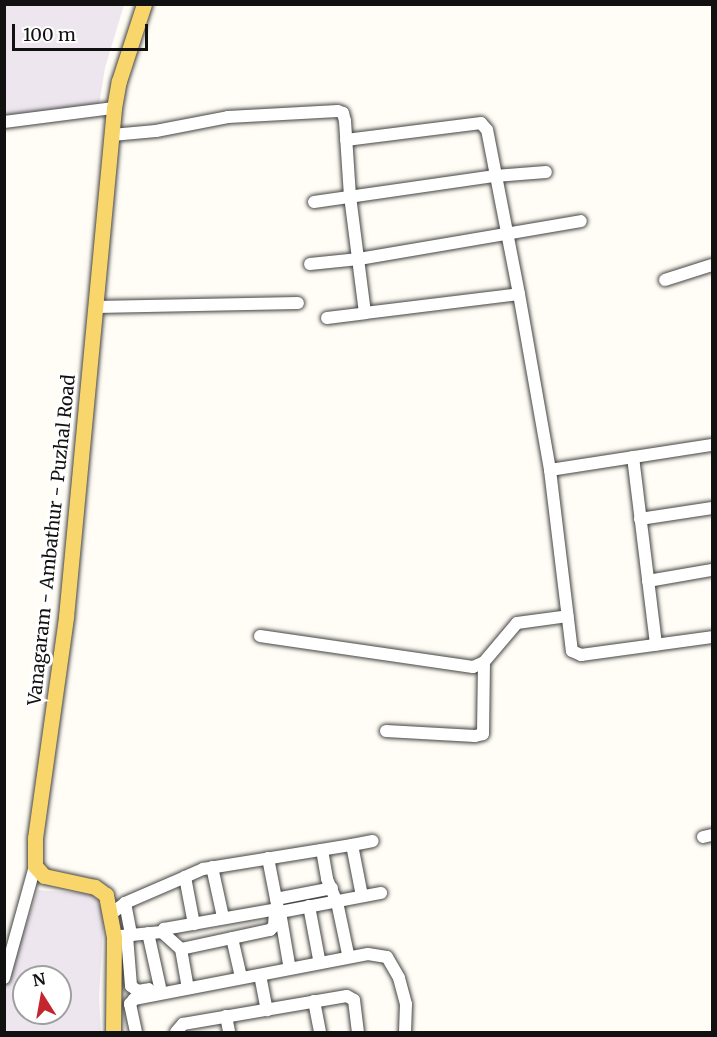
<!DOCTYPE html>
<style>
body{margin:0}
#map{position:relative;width:717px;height:1037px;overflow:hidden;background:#fffdf5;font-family:Merriweather,serif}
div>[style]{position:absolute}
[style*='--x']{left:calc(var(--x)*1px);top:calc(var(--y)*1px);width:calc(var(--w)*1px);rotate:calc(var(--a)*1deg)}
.industrial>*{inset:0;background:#eee6ef}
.roads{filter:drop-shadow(0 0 2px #444) drop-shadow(0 0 2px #444)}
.minor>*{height:12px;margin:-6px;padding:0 6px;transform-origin:6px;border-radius:6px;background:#fff}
.major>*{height:15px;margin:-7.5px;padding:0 7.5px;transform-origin:7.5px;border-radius:7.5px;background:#f9d66b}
span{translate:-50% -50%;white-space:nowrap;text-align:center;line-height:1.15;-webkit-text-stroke:6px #fff;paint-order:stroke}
.street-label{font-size:18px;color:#111}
.frame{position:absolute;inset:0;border:6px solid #111;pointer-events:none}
.north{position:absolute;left:12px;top:965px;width:60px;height:60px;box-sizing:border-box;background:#fff;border:2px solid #a0a0a0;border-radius:50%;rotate:349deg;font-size:16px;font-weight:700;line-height:24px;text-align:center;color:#111}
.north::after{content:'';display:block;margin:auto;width:21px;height:27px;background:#c4262e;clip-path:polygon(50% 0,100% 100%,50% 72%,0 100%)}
.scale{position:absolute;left:12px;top:24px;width:136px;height:27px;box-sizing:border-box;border:3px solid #111;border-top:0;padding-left:8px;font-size:18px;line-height:21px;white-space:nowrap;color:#111;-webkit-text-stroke:4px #fff;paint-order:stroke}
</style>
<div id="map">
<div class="industrial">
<i style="clip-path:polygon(4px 5px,124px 5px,105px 68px,99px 105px,5px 119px)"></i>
<i style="clip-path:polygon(evenodd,38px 890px,93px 894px,104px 913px,99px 998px,101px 1032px,5px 1032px,4px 989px,38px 890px,24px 977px,60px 977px,60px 1013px,24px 1013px,24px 977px)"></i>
</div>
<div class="roads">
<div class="minor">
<i style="--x:4;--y:122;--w:111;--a:-7.3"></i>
<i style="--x:112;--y:135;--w:44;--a:-5.2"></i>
<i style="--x:156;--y:131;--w:73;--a:-11"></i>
<i style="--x:228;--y:117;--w:110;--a:-3.1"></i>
<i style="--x:338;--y:111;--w:5;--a:22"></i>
<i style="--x:343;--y:113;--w:8;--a:76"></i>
<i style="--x:345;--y:121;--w:75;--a:86.2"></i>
<i style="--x:350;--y:196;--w:118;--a:82.7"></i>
<i style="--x:365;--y:313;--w:155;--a:-7"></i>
<i style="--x:519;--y:294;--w:167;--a:-101"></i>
<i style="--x:487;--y:130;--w:9;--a:-131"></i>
<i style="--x:481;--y:123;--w:136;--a:172.8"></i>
<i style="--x:314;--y:202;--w:183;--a:-8.2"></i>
<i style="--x:495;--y:176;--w:51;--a:-4.5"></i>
<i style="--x:310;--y:264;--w:49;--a:-5.8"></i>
<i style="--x:359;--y:259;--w:225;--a:-9.7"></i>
<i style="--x:665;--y:280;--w:49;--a:-17.7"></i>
<i style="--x:519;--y:294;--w:179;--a:80"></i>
<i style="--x:550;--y:470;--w:182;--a:83.1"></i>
<i style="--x:572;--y:651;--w:10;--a:24"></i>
<i style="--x:581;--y:655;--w:132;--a:-7.8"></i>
<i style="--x:96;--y:307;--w:202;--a:-1.1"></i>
<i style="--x:327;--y:318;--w:38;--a:-7"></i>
<i style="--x:633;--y:457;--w:189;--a:83"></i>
<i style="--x:550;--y:470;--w:164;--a:-8.8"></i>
<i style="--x:640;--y:519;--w:73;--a:-8.7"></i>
<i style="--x:648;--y:581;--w:65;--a:-9.8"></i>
<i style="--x:260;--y:636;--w:215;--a:8.3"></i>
<i style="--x:473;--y:667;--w:12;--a:-24"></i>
<i style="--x:484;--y:662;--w:51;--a:-49.8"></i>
<i style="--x:517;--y:623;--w:51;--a:-7.8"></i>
<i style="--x:386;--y:731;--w:89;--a:3.2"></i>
<i style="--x:475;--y:736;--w:8;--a:-14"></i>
<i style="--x:483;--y:734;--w:72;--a:-89.2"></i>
<i style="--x:703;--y:837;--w:9;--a:-13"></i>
<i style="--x:352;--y:845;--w:21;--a:-11"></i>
<i style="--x:322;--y:850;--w:29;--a:80"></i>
<i style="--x:327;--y:879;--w:25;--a:67"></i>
<i style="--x:337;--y:902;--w:53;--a:78.1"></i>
<i style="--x:212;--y:867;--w:51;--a:77.6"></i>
<i style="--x:185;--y:877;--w:20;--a:-24"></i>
<i style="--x:203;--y:869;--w:151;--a:-9.2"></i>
<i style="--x:352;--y:845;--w:52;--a:78.9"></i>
<i style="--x:276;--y:899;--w:57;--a:-11.1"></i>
<i style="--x:125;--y:903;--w:33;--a:79"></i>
<i style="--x:309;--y:906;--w:54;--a:79.3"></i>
<i style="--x:280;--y:912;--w:53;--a:80.2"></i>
<i style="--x:111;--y:914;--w:18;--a:-38"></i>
<i style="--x:125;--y:903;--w:65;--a:-23.4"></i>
<i style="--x:185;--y:877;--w:48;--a:79.2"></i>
<i style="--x:162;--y:932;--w:4;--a:-56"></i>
<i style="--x:164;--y:929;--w:116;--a:-10"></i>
<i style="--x:278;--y:909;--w:52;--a:-101.1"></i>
<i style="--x:148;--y:933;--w:55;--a:77.5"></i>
<i style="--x:121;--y:936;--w:41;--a:-5.6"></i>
<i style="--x:162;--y:932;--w:25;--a:42"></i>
<i style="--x:181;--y:949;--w:91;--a:-12.1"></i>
<i style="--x:270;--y:930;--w:6;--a:-45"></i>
<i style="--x:274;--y:926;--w:13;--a:-86"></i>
<i style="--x:275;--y:913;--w:108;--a:-10.7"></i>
<i style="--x:127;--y:936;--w:50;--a:85.4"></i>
<i style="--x:131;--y:986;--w:9;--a:36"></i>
<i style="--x:138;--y:991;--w:11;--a:-10"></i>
<i style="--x:232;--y:938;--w:36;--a:77"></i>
<i style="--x:181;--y:949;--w:34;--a:80"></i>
<i style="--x:260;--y:975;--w:36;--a:79"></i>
<i style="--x:4;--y:978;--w:116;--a:-74.5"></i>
<i style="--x:314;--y:1001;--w:32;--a:79"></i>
<i style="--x:226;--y:1016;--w:16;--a:79"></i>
<i style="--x:136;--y:1032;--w:29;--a:-102"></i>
<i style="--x:130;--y:1004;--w:6;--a:-51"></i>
<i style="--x:134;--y:999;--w:238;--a:-10.9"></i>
<i style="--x:368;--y:954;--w:19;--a:9"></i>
<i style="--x:387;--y:957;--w:24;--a:60"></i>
<i style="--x:399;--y:978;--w:27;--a:75"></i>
<i style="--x:406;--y:1004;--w:28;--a:92"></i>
<i style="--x:176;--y:1032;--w:11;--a:-49"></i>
<i style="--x:183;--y:1024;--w:166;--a:-9.7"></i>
<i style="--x:347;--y:996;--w:8;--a:30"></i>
<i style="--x:354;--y:1000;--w:32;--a:83"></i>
</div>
<div class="major">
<i style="--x:113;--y:1032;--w:95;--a:-89.4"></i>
<i style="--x:114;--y:937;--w:43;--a:-100.8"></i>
<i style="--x:106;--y:895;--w:14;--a:-144"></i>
<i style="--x:95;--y:887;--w:52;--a:-167.8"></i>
<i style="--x:44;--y:876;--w:13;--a:-132"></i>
<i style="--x:35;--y:866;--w:28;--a:-90"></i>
<i style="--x:35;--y:838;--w:223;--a:-82"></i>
<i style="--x:66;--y:617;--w:511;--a:-84.61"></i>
<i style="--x:114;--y:108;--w:27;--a:-80"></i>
<i style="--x:119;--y:81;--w:81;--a:-72"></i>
</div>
</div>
<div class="street-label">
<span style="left:52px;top:540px;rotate:-84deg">Vanagaram - Ambathur - Puzhal Road</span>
</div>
<div class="frame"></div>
<div class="north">N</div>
<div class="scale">100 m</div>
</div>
